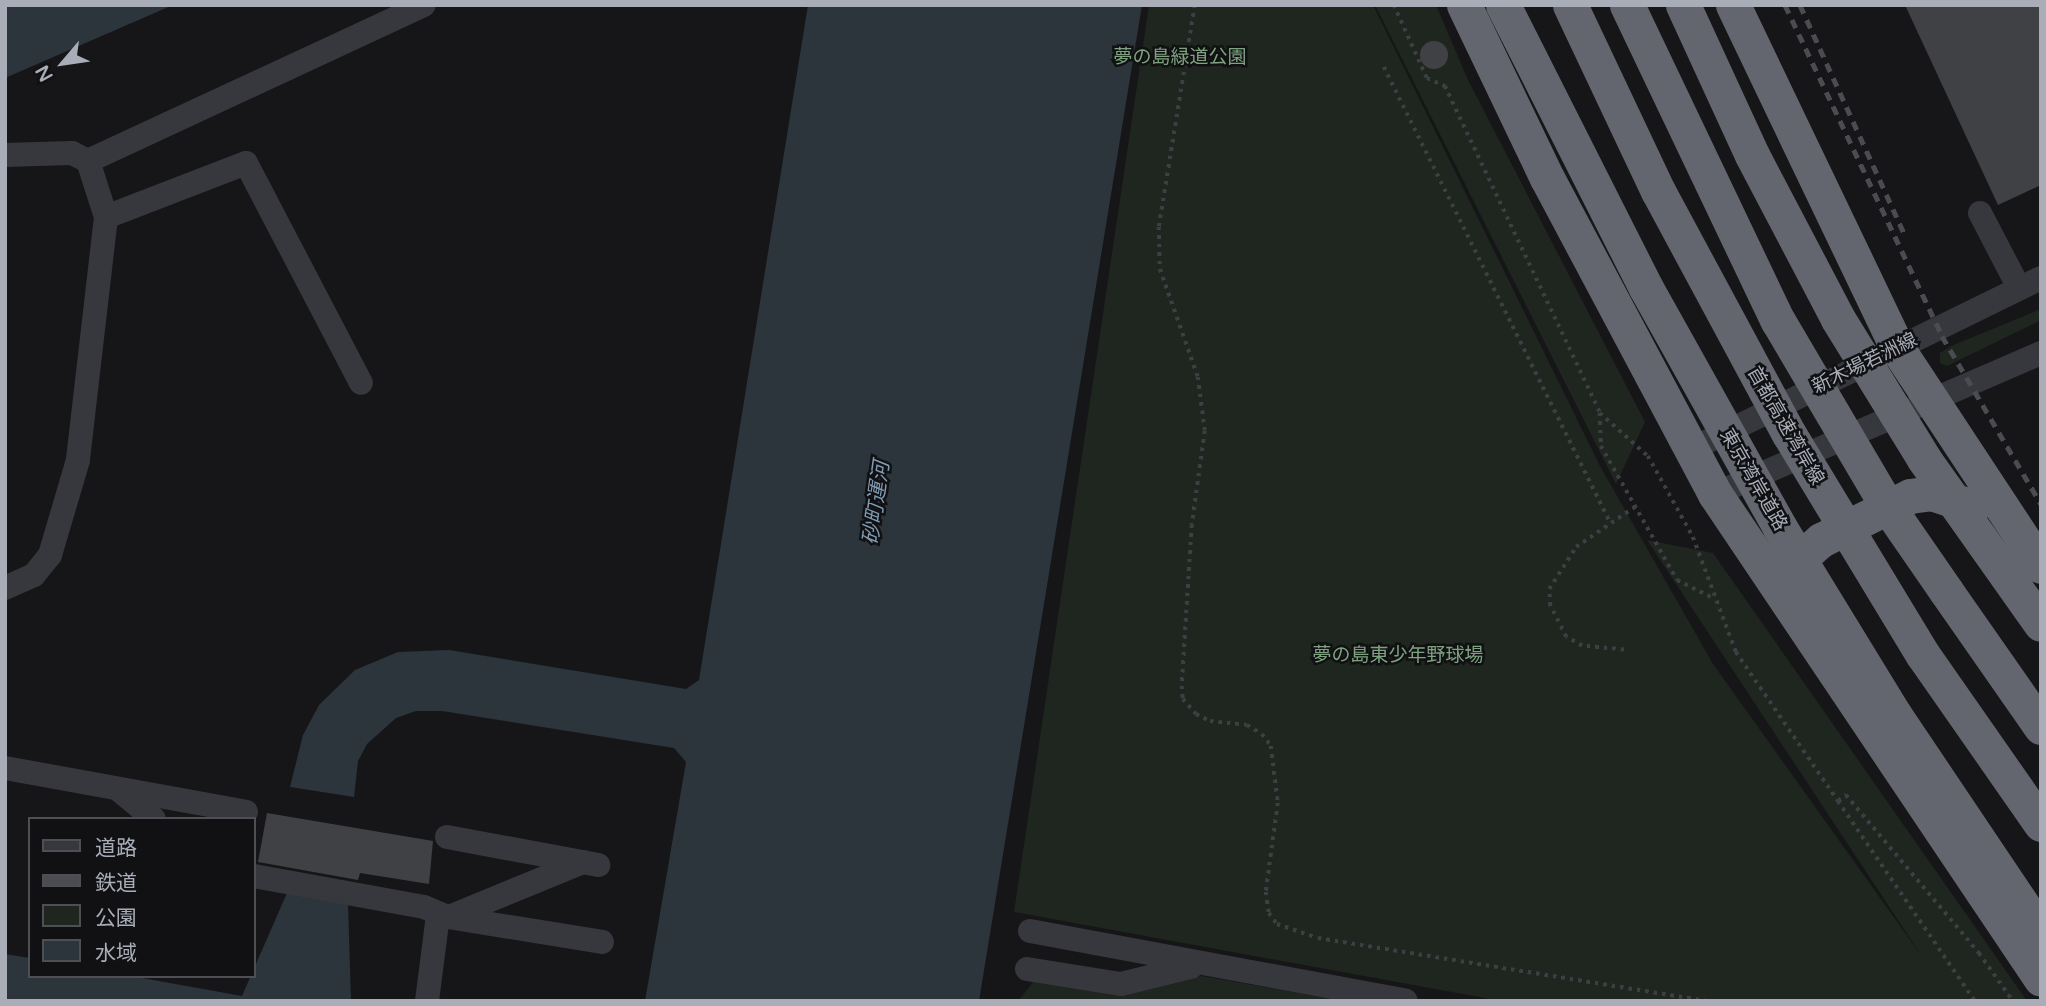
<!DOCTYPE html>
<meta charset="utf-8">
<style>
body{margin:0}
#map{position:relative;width:2046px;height:1006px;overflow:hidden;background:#161618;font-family:"Varela Round","Noto Sans JP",sans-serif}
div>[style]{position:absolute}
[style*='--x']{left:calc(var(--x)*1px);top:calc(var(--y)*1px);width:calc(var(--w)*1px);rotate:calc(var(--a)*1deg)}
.green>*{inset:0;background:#1e261f}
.water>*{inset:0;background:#2c353c}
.building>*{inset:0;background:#404145}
.round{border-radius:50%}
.path>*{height:3.5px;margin-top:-1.75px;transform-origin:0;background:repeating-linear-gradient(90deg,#3d3f44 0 3.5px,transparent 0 8.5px)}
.minor>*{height:24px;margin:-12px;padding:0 12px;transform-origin:12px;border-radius:12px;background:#37383d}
.highway>*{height:35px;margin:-17.5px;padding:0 17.5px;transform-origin:17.5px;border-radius:17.5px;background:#63666e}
.rail>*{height:5px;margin-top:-2.5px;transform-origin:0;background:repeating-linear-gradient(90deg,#4a4c52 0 9px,transparent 0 16px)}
.highway-bridge>*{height:35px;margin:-17.5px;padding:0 17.5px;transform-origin:17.5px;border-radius:17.5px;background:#63666e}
span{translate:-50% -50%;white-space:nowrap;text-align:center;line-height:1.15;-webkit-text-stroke:5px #111113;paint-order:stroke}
.park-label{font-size:19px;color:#7fa381}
.street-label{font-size:19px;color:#a8adb8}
.water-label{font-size:21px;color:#7f9bb3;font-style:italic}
.frame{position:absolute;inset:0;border:7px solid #a8adb8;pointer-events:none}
.legend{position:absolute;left:28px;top:817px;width:228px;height:161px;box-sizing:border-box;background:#111113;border:2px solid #4d4f55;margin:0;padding:9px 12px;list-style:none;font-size:21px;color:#a8adb8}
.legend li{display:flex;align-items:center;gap:14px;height:35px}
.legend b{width:35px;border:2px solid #4d4f55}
.north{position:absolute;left:28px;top:28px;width:70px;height:70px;-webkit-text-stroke:5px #111113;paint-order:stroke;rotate:241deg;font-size:19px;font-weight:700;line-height:28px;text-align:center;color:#a8adb8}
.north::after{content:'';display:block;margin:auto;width:24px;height:32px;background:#a8adb8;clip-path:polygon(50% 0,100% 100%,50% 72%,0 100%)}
</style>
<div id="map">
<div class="green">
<i style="clip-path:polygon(1149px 5px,1373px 5px,1600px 466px,1713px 664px,1923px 958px,1647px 540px,1713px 553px,2027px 1001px,1501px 1001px,1014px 912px)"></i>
<i style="clip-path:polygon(1375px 5px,1436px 5px,1468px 80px,1645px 422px,1616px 484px)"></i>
<i style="clip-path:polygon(2041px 309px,2041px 320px,1947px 366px,1940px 363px,1940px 353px,1951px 346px)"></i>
<i style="clip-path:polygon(1202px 976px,1342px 1001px,1018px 1001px,1034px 981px,1117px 995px)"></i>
</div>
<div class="water">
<i style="clip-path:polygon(5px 5px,173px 5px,5px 78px)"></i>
<i style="clip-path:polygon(808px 5px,1142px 5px,979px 1001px,645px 1001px,686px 762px,674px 748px,442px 711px,416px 711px,396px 718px,367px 744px,358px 761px,354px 797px,290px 787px,303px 735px,319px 705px,355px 670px,398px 652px,449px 650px,686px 689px,699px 680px)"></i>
<i style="clip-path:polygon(287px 893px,348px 903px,351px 1001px,5px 1001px,5px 954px,30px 958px,30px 976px,131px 976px,242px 996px)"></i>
</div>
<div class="building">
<i style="clip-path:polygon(1905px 5px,2041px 5px,2041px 185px,1998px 205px)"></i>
<i class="round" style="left:1420px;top:41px;width:28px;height:28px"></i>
<i style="clip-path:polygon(267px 813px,433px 841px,429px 884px,360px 873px,358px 880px,258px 862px)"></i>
</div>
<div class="path">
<i style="--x:1195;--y:5;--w:225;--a:99.2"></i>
<i style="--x:1159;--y:227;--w:42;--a:88.6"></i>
<i style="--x:1160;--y:269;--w:114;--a:70.6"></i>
<i style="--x:1198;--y:377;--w:54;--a:82.6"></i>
<i style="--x:1205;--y:431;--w:95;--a:97.9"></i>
<i style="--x:1192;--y:525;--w:161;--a:93.6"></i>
<i style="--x:1182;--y:686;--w:13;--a:86"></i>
<i style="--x:1183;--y:699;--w:20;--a:49"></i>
<i style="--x:1196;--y:714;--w:16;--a:27"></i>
<i style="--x:1210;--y:721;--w:37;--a:6"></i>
<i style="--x:1247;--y:725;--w:17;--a:31"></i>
<i style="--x:1262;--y:734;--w:15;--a:53"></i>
<i style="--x:1271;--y:746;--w:57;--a:83"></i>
<i style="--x:1278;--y:803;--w:90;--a:97.7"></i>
<i style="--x:1266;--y:892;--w:21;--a:82"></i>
<i style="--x:1269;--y:913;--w:14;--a:54"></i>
<i style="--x:1277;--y:924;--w:43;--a:18.9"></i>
<i style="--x:1318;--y:938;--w:394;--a:9.2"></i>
<i style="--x:1394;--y:5;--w:80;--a:65.7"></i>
<i style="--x:1427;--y:78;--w:20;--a:24"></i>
<i style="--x:1445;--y:86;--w:362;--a:64.6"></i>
<i style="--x:1600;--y:413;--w:64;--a:41.9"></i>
<i style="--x:1648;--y:456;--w:93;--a:60.9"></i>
<i style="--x:1693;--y:537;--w:123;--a:69.5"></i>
<i style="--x:1736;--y:652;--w:181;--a:55.6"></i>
<i style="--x:1838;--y:801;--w:10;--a:-37"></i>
<i style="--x:1846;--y:795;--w:207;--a:49.9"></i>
<i style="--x:1979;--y:953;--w:59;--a:54.7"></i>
<i style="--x:1384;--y:67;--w:508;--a:63.59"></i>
<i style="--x:1600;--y:413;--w:33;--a:88"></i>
<i style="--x:1601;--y:446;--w:154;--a:60.4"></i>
<i style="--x:1677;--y:580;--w:42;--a:26.6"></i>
<i style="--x:1624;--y:650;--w:42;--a:-174.6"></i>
<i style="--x:1582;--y:646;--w:18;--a:-151"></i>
<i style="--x:1566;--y:637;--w:35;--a:-117"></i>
<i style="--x:1550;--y:606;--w:17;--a:-93"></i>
<i style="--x:1549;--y:589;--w:50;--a:-57.3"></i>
<i style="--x:1576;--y:547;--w:73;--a:-34.3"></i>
<i style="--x:1838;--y:801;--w:242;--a:55.6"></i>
</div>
<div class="minor">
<i style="--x:5;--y:155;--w:67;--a:-1.7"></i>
<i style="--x:72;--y:153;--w:18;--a:27"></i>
<i style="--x:88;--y:161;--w:59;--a:72.2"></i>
<i style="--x:106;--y:217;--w:245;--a:96.6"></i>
<i style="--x:78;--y:460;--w:99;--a:106.4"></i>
<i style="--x:50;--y:555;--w:26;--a:129"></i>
<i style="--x:34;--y:575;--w:32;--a:156"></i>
<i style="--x:88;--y:161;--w:370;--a:-24.9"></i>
<i style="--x:1980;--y:213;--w:85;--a:62.5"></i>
<i style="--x:106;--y:217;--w:150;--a:-21.1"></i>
<i style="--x:246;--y:163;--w:248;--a:62.4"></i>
<i style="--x:1690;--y:450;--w:391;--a:-26.1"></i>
<i style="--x:1715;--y:494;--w:355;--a:-23.4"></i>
<i style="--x:5;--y:768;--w:245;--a:10.3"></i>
<i style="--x:119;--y:790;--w:45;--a:39.6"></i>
<i style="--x:447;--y:837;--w:154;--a:10.5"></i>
<i style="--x:254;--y:876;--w:173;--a:10.3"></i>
<i style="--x:424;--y:907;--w:26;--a:23"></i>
<i style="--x:448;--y:917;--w:156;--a:9.2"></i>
<i style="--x:449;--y:917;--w:145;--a:-22.3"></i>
<i style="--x:1030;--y:931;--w:382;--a:10.5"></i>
<i style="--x:1027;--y:969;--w:95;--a:9.1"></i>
<i style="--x:1121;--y:984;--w:72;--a:-13.7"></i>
<i style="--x:427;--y:1001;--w:87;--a:-82.7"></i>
</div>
<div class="highway">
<i style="--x:1464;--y:5;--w:192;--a:64.4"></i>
<i style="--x:1547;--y:178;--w:358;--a:62"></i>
<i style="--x:1715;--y:494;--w:584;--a:56.09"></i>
<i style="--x:1733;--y:5;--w:380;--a:64.4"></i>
<i style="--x:1897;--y:348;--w:261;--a:56.6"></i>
<i style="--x:1789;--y:587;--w:38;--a:-63"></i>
<i style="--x:1806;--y:553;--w:20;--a:-41"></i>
<i style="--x:1821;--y:540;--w:99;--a:-26.3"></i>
<i style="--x:1910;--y:496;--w:21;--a:-8"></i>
<i style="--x:1931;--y:493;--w:44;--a:18.4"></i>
<i style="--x:1946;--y:591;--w:166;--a:55.1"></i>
</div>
<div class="rail">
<i style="--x:1785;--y:5;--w:366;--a:64.6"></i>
<i style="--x:1942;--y:336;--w:195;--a:59.5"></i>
<i style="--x:1800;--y:5;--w:253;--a:65.5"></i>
</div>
<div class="highway-bridge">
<i style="--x:1503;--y:5;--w:317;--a:63.2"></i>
<i style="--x:1646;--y:288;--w:275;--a:60.8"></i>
<i style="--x:1780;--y:528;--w:218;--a:58.5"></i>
<i style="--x:1894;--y:714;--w:264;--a:56.1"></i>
<i style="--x:1570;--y:5;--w:206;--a:64.7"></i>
<i style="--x:1658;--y:191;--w:276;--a:61.7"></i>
<i style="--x:1789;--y:434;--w:258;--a:58.8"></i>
<i style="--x:1923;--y:655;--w:206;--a:55.1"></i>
<i style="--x:1627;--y:5;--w:350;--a:64.5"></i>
<i style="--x:1778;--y:321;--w:212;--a:59.5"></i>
<i style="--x:1886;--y:504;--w:106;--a:55.4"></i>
<i style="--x:1683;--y:5;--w:165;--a:65.3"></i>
<i style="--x:1752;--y:155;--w:185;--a:62.3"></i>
<i style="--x:1838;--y:319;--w:164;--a:58.4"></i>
<i style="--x:1924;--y:459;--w:202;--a:54.7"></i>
</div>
<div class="park-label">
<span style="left:1180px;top:58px">夢の島緑道公園</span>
<span style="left:1398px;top:656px">夢の島東少年野球場</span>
</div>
<div class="street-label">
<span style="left:1865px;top:364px;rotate:-26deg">新木場若洲線</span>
<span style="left:1785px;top:426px;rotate:60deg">首都高速湾岸線</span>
<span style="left:1753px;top:480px;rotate:60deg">東京湾岸道路</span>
</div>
<div class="water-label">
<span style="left:877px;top:503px;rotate:-82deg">砂町運河</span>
</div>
<div class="frame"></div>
<ul class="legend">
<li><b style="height:9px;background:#37383d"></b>道路</li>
<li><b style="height:9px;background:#4a4c52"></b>鉄道</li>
<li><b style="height:19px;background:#1e261f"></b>公園</li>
<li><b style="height:19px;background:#2c353c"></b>水域</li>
</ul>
<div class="north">N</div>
</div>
